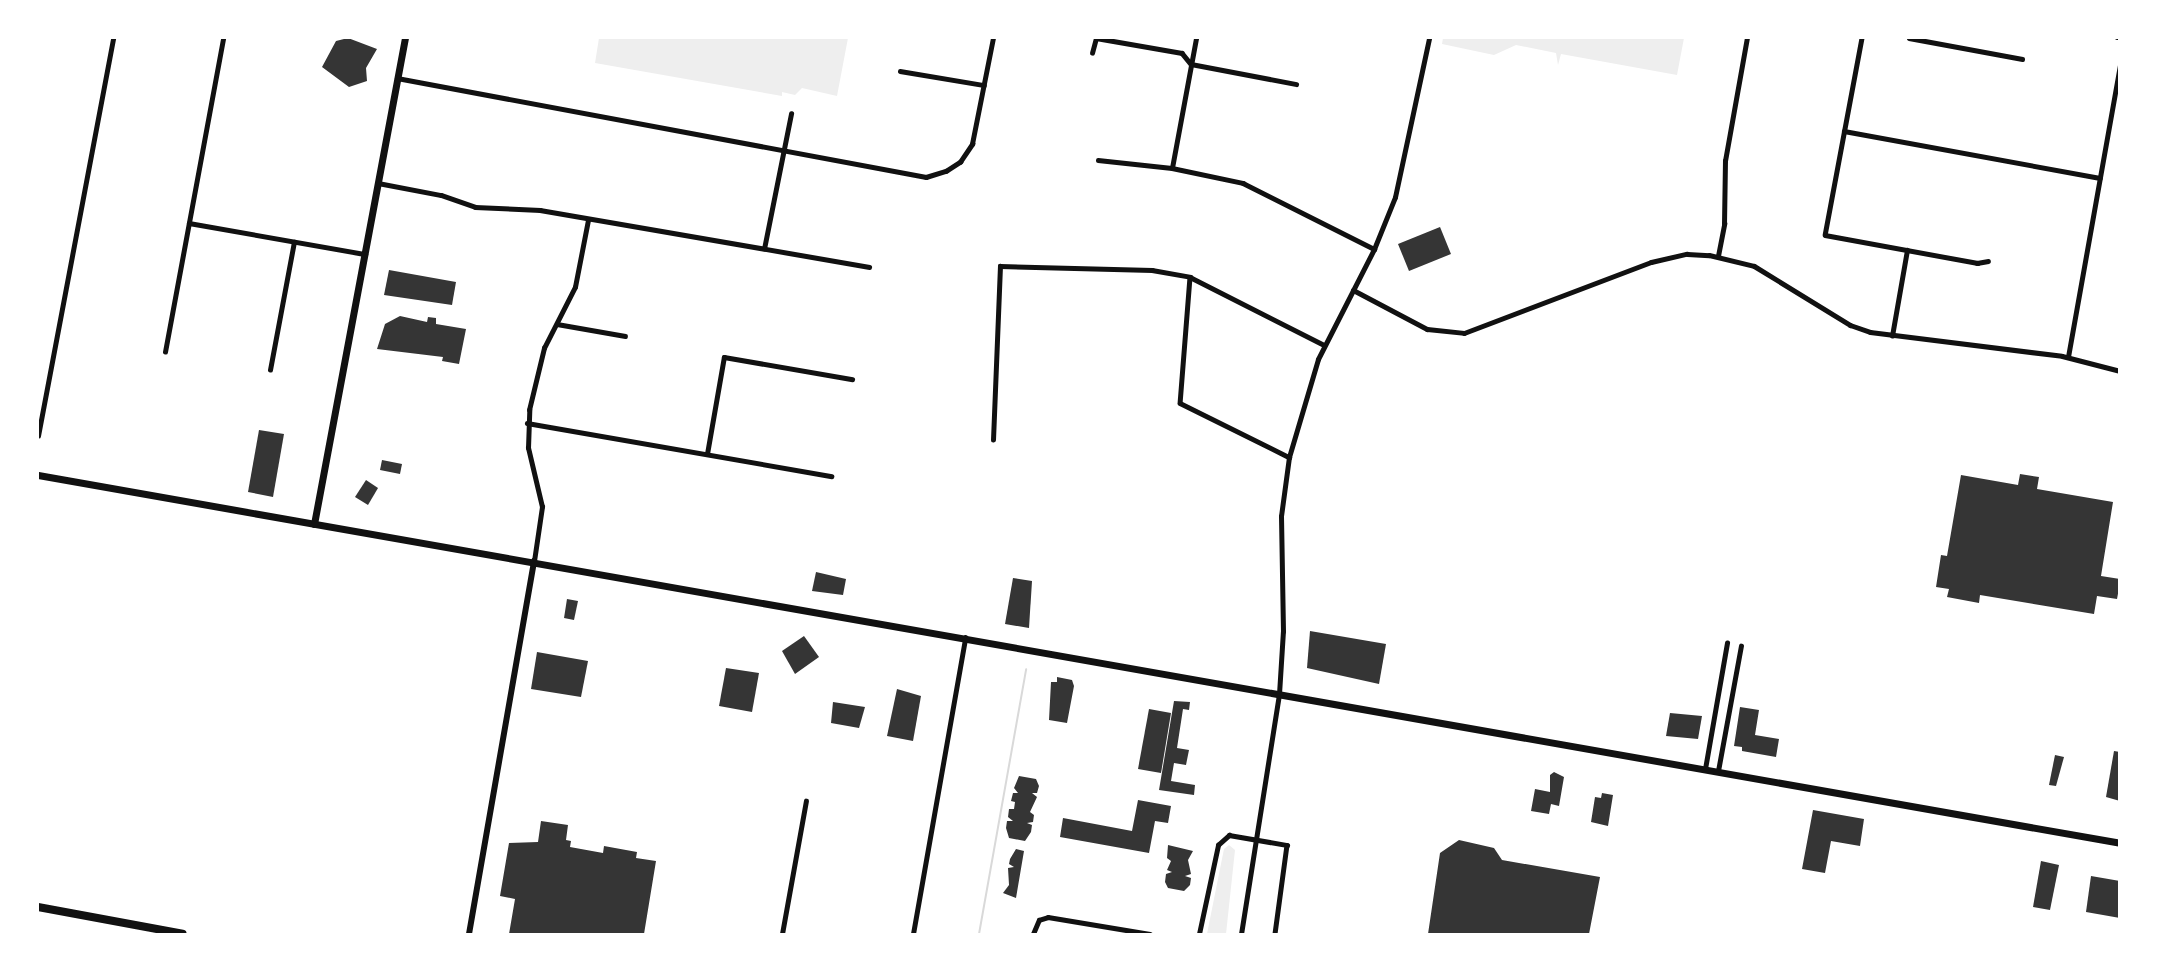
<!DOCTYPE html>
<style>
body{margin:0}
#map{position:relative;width:2157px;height:972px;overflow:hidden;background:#fff;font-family:"Titillium Web",sans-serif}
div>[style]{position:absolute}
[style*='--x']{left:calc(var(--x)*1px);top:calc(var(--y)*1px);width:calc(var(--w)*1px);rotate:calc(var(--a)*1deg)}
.green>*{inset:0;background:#eee}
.stream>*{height:2px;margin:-1px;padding:0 1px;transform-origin:1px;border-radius:1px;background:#d9d9d9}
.building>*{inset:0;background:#353535}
.minor>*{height:4.5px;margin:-2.25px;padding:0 2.25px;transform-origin:2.25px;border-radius:2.25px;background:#111}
.tertiary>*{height:5px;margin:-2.5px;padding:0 2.5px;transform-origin:2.5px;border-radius:2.5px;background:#111}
.secondary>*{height:6px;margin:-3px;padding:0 3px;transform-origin:3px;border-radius:3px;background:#111}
.primary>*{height:7px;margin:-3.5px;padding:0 3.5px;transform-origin:3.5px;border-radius:3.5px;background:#111}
.motorway>*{height:8px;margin:-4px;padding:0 4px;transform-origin:4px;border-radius:4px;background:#111}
span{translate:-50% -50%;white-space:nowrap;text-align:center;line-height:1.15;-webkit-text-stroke:4.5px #fff;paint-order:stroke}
.frame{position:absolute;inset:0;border:39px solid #fff;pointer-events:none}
</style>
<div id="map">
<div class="green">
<i style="clip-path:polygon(599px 38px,848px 38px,837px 96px,802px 88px,795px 95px,782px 92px,782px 96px,595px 63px)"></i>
<i style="clip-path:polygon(1443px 38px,1684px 38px,1677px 75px,1561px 54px,1558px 65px,1556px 53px,1516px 45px,1494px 55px,1442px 44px)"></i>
<i style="clip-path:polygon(1229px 845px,1235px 850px,1226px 934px,1207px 934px,1224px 849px)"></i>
</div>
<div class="stream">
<i style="--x:979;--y:934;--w:269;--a:-79.9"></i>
</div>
<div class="building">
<i style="clip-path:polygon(348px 38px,377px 49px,366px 68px,367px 81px,349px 87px,322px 67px,336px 41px)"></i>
<i style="clip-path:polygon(1440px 227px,1451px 254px,1409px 271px,1398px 244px)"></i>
<i style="clip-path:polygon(389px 270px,456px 282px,452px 305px,384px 295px)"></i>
<i style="clip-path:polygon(400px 316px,427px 322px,428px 317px,436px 318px,436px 324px,466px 329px,459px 364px,442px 361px,443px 357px,377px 349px,385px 324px)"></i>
<i style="clip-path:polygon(259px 430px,284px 434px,273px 497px,248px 492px)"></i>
<i style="clip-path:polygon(382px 460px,402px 464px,400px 474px,380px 470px)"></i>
<i style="clip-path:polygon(2020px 474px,2039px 477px,2037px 489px,2113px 502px,2101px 576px,2120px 579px,2120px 583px,2117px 599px,2097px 596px,2094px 614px,1980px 595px,1979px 603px,1947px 597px,1949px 589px,1936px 587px,1941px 555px,1947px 556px,1961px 475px,2018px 485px)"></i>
<i style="clip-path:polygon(366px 480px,378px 488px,368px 505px,355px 497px)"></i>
<i style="clip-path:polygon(816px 572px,846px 579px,843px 595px,812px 591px)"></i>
<i style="clip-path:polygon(1013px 578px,1032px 581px,1029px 628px,1005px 624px)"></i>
<i style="clip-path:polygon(567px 599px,578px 601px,574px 620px,564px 618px)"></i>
<i style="clip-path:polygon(1310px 631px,1386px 644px,1379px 684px,1307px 668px)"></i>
<i style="clip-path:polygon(804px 636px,819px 657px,795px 674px,782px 651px)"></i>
<i style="clip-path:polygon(537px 652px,588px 661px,581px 697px,531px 689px)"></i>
<i style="clip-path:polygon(726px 668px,759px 673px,752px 712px,719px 706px)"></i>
<i style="clip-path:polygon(1057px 677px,1072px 680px,1074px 686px,1067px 723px,1049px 720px,1051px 682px,1057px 682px)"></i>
<i style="clip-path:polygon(897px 689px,921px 696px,913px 741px,887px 736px)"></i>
<i style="clip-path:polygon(1174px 701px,1190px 702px,1189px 710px,1183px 709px,1177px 748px,1189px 750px,1186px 765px,1174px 763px,1171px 781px,1195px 785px,1194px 795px,1159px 790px)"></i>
<i style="clip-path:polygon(833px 702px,865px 707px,859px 728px,831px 723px)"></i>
<i style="clip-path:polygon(1740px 707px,1759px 710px,1755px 735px,1779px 739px,1776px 757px,1742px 751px,1742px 747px,1734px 746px)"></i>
<i style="clip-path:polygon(1149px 709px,1171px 713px,1161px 773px,1138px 769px)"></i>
<i style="clip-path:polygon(1670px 713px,1702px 716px,1698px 739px,1666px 736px)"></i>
<i style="clip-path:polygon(2114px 751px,2120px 752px,2120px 801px,2106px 797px)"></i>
<i style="clip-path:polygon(2055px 755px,2064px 757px,2056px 786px,2049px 785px)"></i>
<i style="clip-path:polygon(1554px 772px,1564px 777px,1559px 806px,1551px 804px,1549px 814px,1531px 811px,1535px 789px,1550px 792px,1550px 775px)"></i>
<i style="clip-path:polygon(1019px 776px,1036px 779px,1039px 786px,1037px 793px,1032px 793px,1037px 797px,1030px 812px,1034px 815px,1033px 822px,1027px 823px,1032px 825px,1031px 832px,1025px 841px,1009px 838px,1006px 828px,1007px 821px,1013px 821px,1008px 817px,1009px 809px,1014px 809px,1015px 802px,1011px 801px,1013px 793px,1018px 793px,1014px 788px)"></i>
<i style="clip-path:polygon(1602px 793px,1613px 795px,1608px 826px,1591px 822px,1595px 797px,1601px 798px)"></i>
<i style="clip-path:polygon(1138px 800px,1171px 806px,1168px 823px,1155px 821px,1149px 853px,1060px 837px,1063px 818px,1132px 831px)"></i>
<i style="clip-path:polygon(1813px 810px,1864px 819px,1860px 846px,1831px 841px,1825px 873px,1802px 869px)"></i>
<i style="clip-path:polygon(541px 821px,568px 825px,566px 840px,571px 841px,570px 847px,603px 853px,604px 846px,637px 852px,636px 858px,656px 861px,644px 934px,509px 934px,515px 899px,500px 896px,509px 843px,538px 842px)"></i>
<i style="clip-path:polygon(1459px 840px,1494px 848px,1502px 860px,1600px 877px,1589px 934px,1428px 934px,1440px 853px)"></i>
<i style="clip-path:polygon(1168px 845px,1193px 851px,1188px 860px,1191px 874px,1185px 876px,1191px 878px,1190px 885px,1184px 891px,1168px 888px,1165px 882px,1166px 874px,1172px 872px,1167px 870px,1171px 861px,1167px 858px)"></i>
<i style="clip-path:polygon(1016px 849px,1024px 851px,1016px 898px,1003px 893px,1009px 885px,1008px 868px,1014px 867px,1009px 864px,1010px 859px)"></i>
<i style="clip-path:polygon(2041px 861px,2059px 865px,2050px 910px,2033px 907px)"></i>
<i style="clip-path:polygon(2091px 876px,2120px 881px,2120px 918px,2086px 912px)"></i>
</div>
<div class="minor">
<i style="--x:1096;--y:38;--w:87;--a:9.9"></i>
<i style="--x:1182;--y:53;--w:14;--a:51"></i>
<i style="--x:1191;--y:64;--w:107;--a:10.8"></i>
<i style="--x:1862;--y:38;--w:200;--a:100.6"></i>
<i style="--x:1825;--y:235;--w:155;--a:10.4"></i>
<i style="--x:1977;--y:263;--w:11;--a:-10"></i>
<i style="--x:1909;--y:38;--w:115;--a:10.5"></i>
<i style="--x:2117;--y:38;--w:3;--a:0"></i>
<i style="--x:1092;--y:53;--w:16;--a:-75"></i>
<i style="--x:900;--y:71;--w:85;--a:9.5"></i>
<i style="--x:397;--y:78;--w:538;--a:10.6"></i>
<i style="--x:926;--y:177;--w:21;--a:-17"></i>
<i style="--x:946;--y:171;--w:17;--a:-33"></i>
<i style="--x:960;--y:162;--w:22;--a:-56"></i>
<i style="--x:972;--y:144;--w:108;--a:-78.8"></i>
<i style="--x:1844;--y:131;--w:260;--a:10.4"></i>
<i style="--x:1098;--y:160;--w:74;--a:6.2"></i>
<i style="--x:1172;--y:168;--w:73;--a:11.9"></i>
<i style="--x:1243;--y:183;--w:147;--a:26.7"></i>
<i style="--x:1172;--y:168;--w:132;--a:-79.5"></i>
<i style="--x:378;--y:183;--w:64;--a:10.8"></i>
<i style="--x:441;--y:195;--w:36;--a:19"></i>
<i style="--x:475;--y:207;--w:65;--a:2.6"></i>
<i style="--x:540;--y:210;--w:334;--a:9.8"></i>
<i style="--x:189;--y:223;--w:179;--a:10"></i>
<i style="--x:764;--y:249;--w:138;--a:-78.7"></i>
<i style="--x:1718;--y:256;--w:33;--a:-79"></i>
<i style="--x:1724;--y:224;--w:63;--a:-89.1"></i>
<i style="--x:1725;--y:161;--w:125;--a:-79.9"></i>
<i style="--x:1190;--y:277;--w:126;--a:94.5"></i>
<i style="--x:1180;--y:403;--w:122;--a:26.4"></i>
<i style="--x:557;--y:324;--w:69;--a:10"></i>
<i style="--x:1892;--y:336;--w:87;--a:-80.1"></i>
<i style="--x:165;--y:352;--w:319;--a:-79.5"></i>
<i style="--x:2068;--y:357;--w:296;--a:-79.9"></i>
<i style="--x:270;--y:370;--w:130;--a:-79.4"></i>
<i style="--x:527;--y:423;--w:309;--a:9.9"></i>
<i style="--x:38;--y:436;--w:405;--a:-79.3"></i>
<i style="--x:993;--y:440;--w:174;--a:-87.7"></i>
<i style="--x:1000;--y:266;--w:152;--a:1.5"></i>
<i style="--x:1152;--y:270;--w:39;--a:10"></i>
<i style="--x:1190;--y:277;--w:150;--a:26.9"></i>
<i style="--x:707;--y:454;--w:98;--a:-80.1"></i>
<i style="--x:724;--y:357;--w:130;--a:9.8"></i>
<i style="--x:534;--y:561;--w:55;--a:-81.6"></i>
<i style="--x:542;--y:507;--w:61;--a:-103.3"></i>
<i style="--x:528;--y:448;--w:38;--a:-88"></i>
<i style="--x:529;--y:410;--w:64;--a:-76.4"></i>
<i style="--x:544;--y:348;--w:68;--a:-63.1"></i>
<i style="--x:575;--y:287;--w:68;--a:-79"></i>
<i style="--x:1705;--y:769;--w:128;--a:-80.1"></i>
<i style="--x:1718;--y:771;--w:127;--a:-79.6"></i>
<i style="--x:782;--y:934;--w:135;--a:-79.8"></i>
<i style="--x:913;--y:934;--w:301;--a:-80"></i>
<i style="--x:1033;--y:934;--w:15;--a:-67"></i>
<i style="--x:1039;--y:920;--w:9;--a:-18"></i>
<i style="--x:1048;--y:917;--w:103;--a:9.5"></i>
<i style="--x:1199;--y:934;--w:91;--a:-77.9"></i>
<i style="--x:1218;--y:845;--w:15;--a:-42"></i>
<i style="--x:1229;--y:835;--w:59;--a:9.8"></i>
<i style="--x:1287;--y:845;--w:90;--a:97.7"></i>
</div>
<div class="tertiary">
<i style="--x:1353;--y:290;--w:84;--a:27.8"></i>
<i style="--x:1427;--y:329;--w:37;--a:6"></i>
<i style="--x:1464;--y:333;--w:200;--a:-20.8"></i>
<i style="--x:1651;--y:262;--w:37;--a:-13"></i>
<i style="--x:1687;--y:254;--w:22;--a:3"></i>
<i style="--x:1709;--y:255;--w:46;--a:13.7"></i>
<i style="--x:1754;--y:266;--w:113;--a:31.6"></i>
<i style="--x:1850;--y:325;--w:21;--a:19"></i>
<i style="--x:1870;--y:332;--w:193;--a:7.1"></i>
<i style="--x:2062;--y:356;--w:60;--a:14.5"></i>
<i style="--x:1241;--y:934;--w:243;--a:-81"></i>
<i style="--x:1279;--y:694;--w:63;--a:-86.4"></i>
<i style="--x:1283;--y:631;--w:115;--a:-91"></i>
<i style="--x:1281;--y:516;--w:60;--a:-82.3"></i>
<i style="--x:1289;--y:457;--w:102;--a:-73.5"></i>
<i style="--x:1318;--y:359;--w:123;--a:-63"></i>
<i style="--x:1374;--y:249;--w:56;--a:-68"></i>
<i style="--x:1395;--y:197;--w:163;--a:-77.9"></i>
</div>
<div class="secondary">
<i style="--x:469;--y:934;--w:379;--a:-80.1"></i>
</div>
<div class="primary">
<i style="--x:38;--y:475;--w:2114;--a:10.02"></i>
<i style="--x:314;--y:524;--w:494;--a:-79.4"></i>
</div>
<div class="motorway">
<i style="--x:38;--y:907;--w:147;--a:10.5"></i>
</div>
<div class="frame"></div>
</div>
